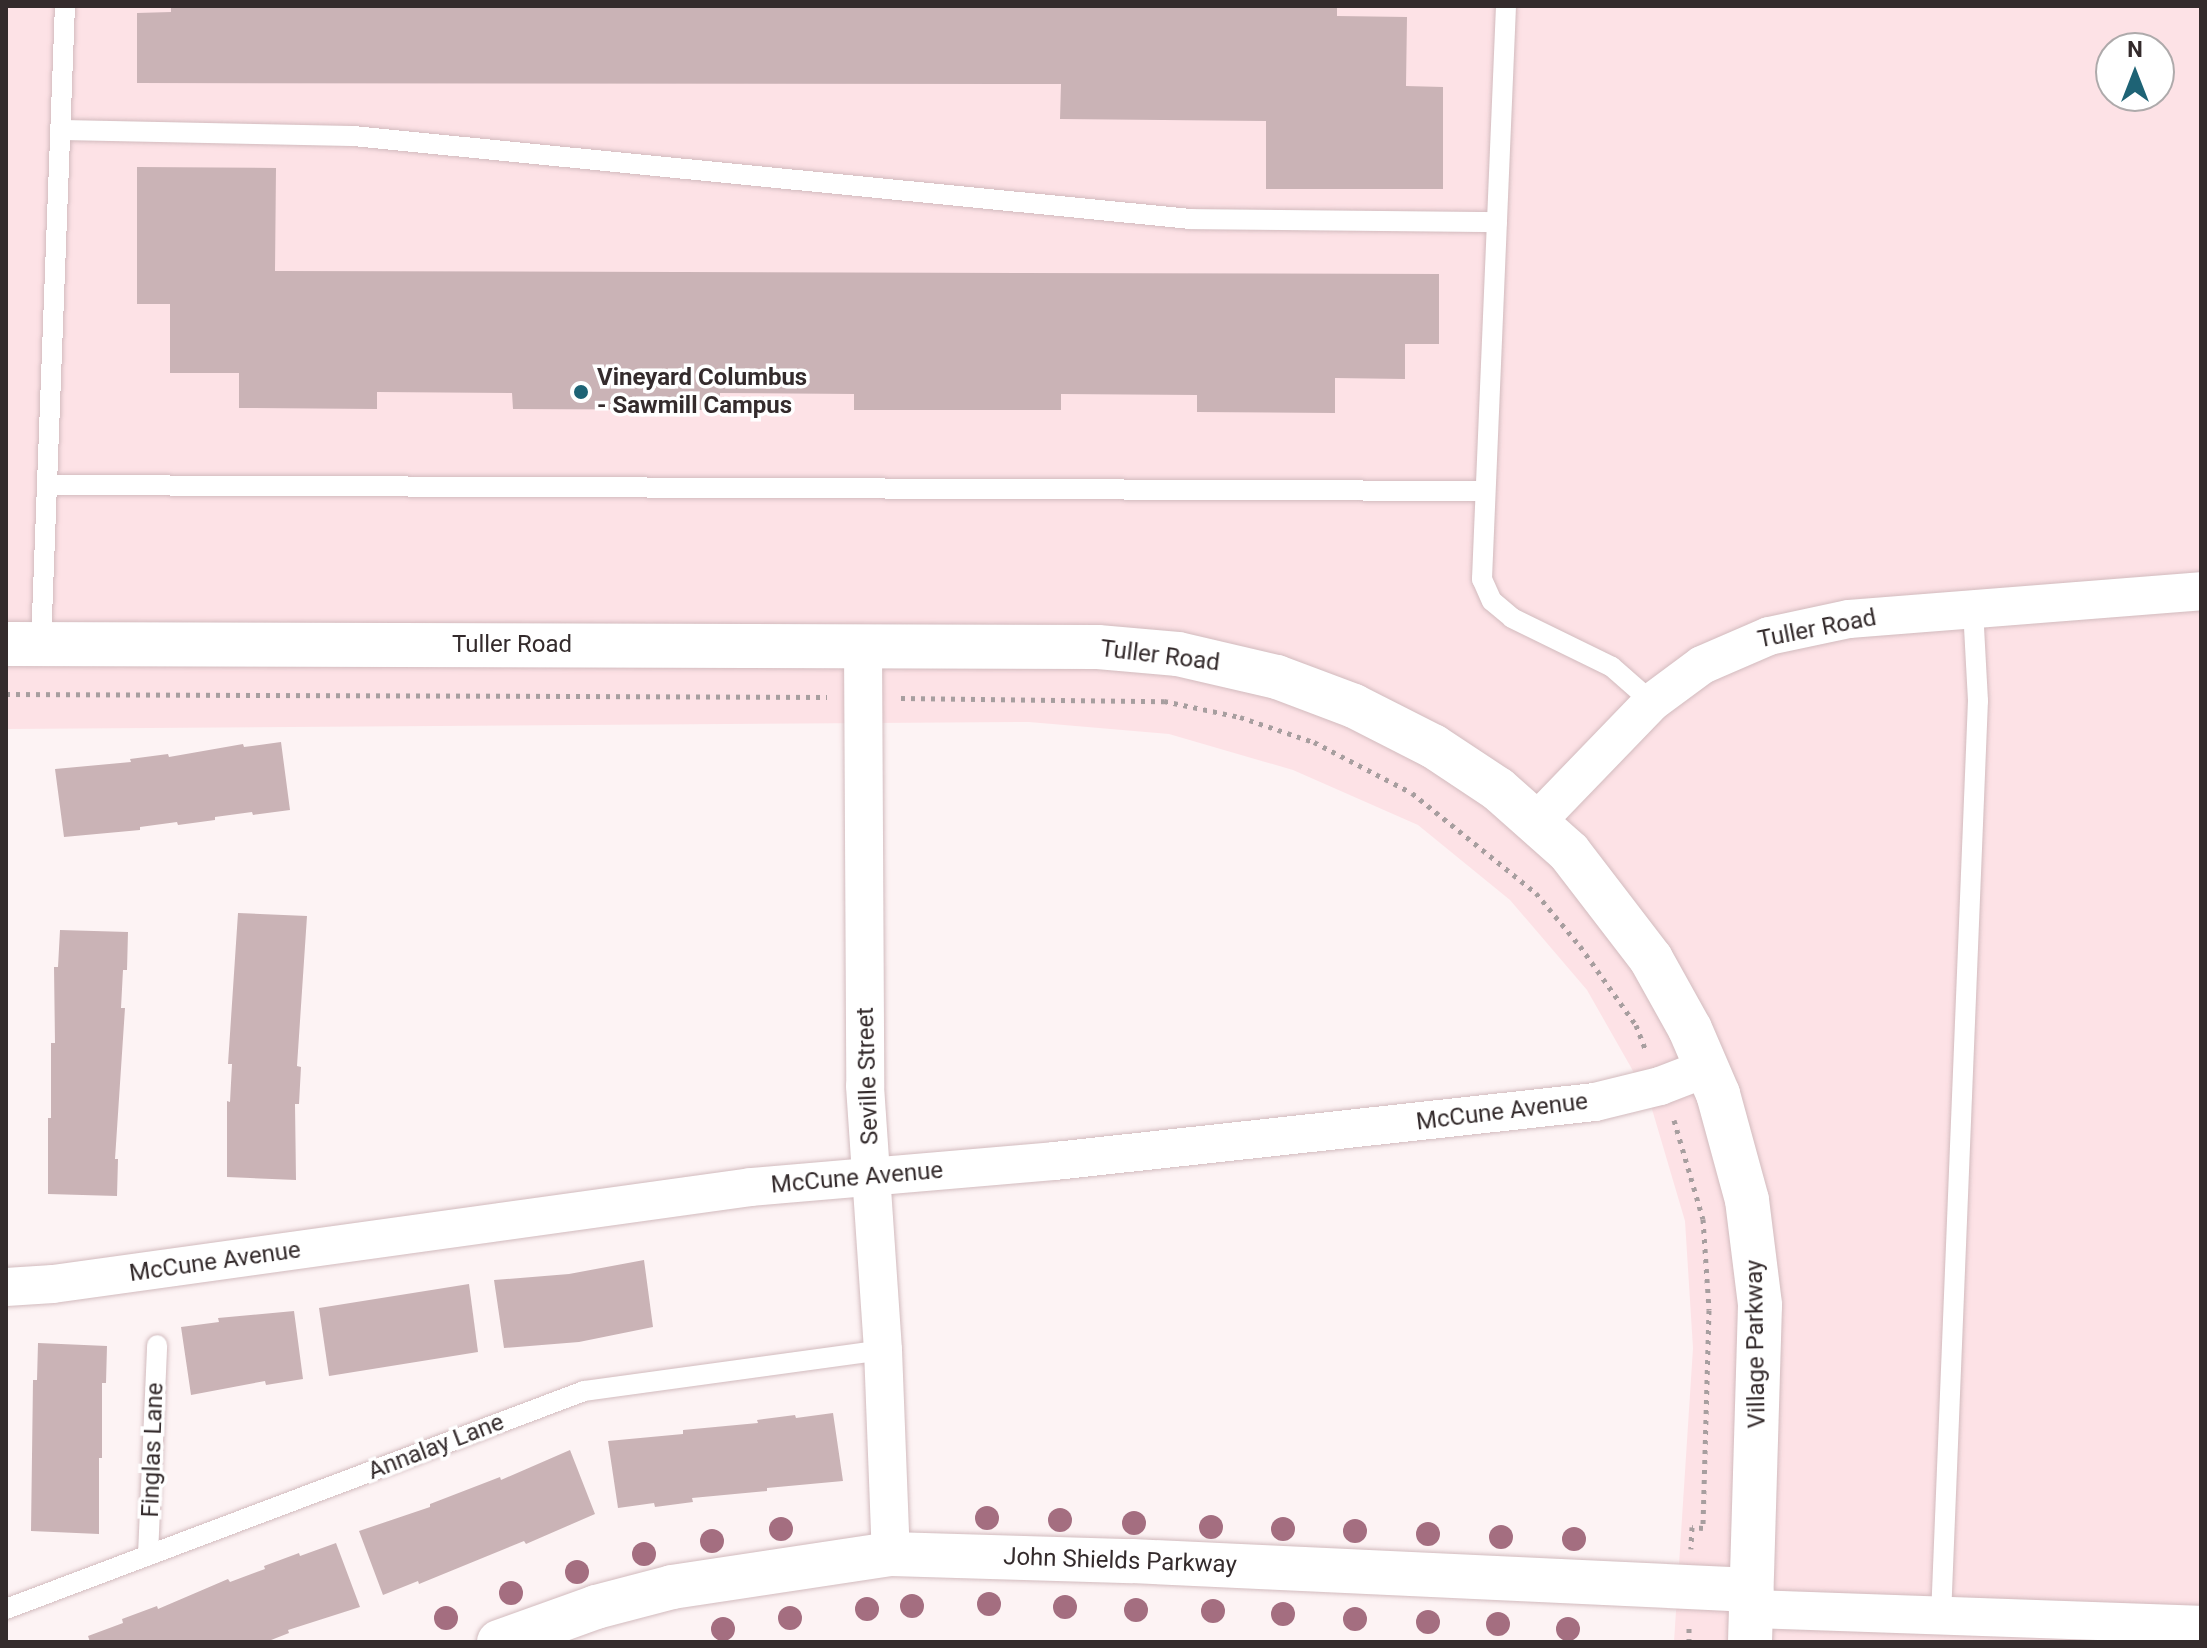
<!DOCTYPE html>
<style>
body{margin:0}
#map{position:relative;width:2207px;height:1648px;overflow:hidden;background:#fdf3f4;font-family:Roboto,sans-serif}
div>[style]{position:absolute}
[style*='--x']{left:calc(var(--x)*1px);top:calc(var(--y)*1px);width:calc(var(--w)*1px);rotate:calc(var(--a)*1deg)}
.built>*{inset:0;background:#fde2e6}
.building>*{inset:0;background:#cab3b6}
.path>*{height:5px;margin-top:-2.5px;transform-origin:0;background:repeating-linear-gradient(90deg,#a79e9f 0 4px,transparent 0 10px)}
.roads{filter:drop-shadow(0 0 2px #d2bbbe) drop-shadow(0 0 2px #d2bbbe)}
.service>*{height:20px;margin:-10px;padding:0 10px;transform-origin:10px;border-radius:10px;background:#fff}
.minor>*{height:38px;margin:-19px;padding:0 19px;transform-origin:19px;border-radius:19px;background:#fff}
.tertiary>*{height:44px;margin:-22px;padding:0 22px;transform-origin:22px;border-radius:22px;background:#fff}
.trees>*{width:24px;height:24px;margin:-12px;border-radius:50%;background:#a46e80}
.dots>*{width:22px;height:22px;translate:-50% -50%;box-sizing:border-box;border:4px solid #fff;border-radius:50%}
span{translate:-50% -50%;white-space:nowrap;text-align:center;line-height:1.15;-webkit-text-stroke:7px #fff;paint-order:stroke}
.poi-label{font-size:24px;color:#342b2c;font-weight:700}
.left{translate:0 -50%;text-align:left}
.street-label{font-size:24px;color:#342b2c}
.frame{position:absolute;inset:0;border:8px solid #342b2c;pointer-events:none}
.north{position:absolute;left:2095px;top:32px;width:80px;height:80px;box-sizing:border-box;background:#fff;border:2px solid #aeaaab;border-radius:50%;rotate:0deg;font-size:22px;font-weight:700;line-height:32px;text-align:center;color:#342b2c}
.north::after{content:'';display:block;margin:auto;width:28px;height:36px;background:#1e6375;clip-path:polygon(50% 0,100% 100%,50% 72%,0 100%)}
</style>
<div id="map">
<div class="built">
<i style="clip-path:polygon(evenodd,6px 6px,2201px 6px,2201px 1642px,1674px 1642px,1693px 1348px,1685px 1221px,1649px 1099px,1587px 990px,1510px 900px,1418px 825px,1293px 770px,1169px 734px,1029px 722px,6px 729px,6px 6px,2111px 48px,2159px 48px,2159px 96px,2111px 96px,2111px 48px)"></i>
</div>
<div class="building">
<i style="clip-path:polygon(171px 6px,1337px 6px,1337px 16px,1407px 17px,1406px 86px,1443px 87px,1443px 189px,1266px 189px,1266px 121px,1060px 119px,1061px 84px,137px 83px,137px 13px,171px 12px)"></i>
<i style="clip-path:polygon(137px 167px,276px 168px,275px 271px,1439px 274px,1439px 344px,1405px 344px,1405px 379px,1335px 378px,1335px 413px,1197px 412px,1197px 395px,1061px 394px,1061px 410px,854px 410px,854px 394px,720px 393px,720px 410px,513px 409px,512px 393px,377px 392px,377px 409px,239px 408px,239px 373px,170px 373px,170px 304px,137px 304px)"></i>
<i style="clip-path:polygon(281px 742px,290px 810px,253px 815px,252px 812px,215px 817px,215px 820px,178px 825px,177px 822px,140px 827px,140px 830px,64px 837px,55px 769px,131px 762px,130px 759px,168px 754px,169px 757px,243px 744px,244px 747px)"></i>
<i style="clip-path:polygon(238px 913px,307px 916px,297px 1066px,301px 1067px,299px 1104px,295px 1104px,296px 1180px,227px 1177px,227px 1101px,230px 1102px,232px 1064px,228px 1064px)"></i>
<i style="clip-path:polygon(60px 930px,128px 932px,127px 970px,123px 970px,121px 1008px,125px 1008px,115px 1159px,118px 1159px,117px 1196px,48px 1194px,48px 1118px,51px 1118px,51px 1043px,55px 1043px,54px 967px,58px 967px)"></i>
<i style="clip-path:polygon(644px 1260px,653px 1327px,579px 1342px,504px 1348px,494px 1280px,569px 1274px)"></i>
<i style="clip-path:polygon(469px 1284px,478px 1352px,329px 1376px,319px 1308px)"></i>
<i style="clip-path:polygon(294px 1311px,303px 1379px,266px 1385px,265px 1381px,191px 1395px,181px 1327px,219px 1322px,218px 1318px)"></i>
<i style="clip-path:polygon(38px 1343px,107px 1346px,106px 1383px,102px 1383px,102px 1458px,99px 1458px,99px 1534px,31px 1531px,33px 1380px,37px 1380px)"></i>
<i style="clip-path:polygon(833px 1413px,843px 1481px,767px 1488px,767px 1491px,692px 1498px,693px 1502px,655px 1507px,654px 1503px,618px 1508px,608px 1441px,683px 1434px,683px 1430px,758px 1423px,757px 1420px,795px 1415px,796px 1418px)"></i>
<i style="clip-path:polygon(570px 1450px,595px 1514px,526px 1544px,524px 1541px,419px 1584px,418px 1581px,383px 1595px,359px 1531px,430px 1507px,430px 1504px,500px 1477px,501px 1480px)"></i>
<i style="clip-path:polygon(336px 1543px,360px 1607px,288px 1630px,289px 1633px,266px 1642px,90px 1642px,88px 1636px,123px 1623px,122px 1619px,157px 1606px,158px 1609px,228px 1579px,230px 1582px,265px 1569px,264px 1566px,299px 1553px,300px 1556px)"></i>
</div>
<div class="path">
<i style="--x:6;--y:694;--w:821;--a:0.21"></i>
<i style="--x:901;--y:698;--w:263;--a:0.7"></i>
<i style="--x:1164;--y:701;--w:78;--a:11.9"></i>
<i style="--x:1240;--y:717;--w:78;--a:18.7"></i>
<i style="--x:1314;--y:742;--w:110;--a:27.5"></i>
<i style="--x:1412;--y:793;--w:159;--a:38.9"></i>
<i style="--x:1536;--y:893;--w:69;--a:50.3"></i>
<i style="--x:1580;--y:946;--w:97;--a:54.7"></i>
<i style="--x:1636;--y:1025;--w:28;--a:69"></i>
<i style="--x:1674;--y:1120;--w:103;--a:73.7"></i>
<i style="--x:1703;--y:1219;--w:91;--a:86.2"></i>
<i style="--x:1709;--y:1310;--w:218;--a:91.6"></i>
<i style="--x:1703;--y:1528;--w:11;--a:-175"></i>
<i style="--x:1692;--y:1527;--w:22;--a:93"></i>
<i style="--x:1689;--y:1642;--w:15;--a:-90"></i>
</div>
<div class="roads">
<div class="service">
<i style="--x:1506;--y:6;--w:574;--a:92.4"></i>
<i style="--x:1482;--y:579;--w:24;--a:66"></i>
<i style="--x:1492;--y:601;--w:26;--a:40"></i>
<i style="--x:1512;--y:618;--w:111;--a:26.1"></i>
<i style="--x:1612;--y:667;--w:53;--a:41.2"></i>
<i style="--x:61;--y:130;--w:292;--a:1.2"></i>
<i style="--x:353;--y:136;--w:842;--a:5.66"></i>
<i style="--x:1191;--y:219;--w:306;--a:0.6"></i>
<i style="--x:49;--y:485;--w:1435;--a:0.24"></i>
<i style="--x:41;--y:644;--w:638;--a:-87.85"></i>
<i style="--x:148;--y:1555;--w:210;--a:-87.5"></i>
<i style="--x:6;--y:1609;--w:618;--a:-20.66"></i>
<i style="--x:584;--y:1391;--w:302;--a:-7.8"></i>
<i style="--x:1941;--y:1617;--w:917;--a:-87.69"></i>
<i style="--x:1978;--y:701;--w:92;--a:-93.1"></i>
</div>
<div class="minor">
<i style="--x:863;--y:646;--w:440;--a:89.7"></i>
<i style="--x:865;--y:1086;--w:265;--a:86.1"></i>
<i style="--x:883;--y:1350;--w:204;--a:87.8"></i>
<i style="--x:1538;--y:820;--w:164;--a:-46"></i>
<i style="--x:1652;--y:702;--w:62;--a:-36.5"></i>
<i style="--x:1702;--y:665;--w:73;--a:-23.4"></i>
<i style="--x:1769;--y:636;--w:82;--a:-12"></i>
<i style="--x:1849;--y:619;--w:353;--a:-4.5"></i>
<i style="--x:6;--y:1287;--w:47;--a:-3.7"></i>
<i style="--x:53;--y:1284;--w:705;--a:-7.91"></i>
<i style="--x:751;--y:1187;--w:305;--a:-4.9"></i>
<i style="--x:1055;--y:1161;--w:543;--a:-6.24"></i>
<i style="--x:1595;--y:1102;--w:67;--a:-13.8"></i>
<i style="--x:1660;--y:1086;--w:50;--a:-21"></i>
<i style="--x:1751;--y:1609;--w:450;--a:2"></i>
</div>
<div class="tertiary">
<i style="--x:6;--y:644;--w:1092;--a:0.16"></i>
<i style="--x:1098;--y:647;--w:80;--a:5"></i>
<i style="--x:1178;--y:654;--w:102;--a:13.1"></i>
<i style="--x:1277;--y:677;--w:82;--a:20.6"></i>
<i style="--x:1354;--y:706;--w:89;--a:26.9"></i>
<i style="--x:1433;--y:746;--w:78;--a:33.5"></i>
<i style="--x:1498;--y:789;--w:95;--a:41.6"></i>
<i style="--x:1569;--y:852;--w:135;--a:52.5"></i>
<i style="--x:1651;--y:959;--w:80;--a:60.9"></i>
<i style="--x:1690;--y:1029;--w:71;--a:66.7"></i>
<i style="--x:1718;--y:1094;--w:110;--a:74.7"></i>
<i style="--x:1747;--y:1200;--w:106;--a:82.9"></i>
<i style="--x:1760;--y:1305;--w:337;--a:91.7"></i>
<i style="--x:499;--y:1642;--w:103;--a:-19.8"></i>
<i style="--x:596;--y:1607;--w:79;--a:-14.7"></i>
<i style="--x:672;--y:1587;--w:221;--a:-8.6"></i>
<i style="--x:891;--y:1554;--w:241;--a:1.7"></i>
<i style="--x:1132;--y:1561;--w:620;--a:2.68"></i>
</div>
</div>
<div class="trees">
<i style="left:987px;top:1518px"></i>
<i style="left:1060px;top:1520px"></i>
<i style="left:1134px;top:1523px"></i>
<i style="left:1211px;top:1527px"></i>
<i style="left:781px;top:1529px"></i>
<i style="left:1283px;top:1529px"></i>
<i style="left:1355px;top:1531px"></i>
<i style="left:1428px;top:1534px"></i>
<i style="left:1501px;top:1537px"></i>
<i style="left:1574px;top:1539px"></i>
<i style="left:712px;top:1541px"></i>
<i style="left:644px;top:1554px"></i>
<i style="left:577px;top:1572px"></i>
<i style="left:511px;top:1593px"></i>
<i style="left:989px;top:1604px"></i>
<i style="left:912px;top:1606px"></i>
<i style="left:1065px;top:1607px"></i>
<i style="left:867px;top:1609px"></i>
<i style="left:1136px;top:1610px"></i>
<i style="left:1213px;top:1611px"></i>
<i style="left:1283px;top:1614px"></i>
<i style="left:446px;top:1618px"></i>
<i style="left:790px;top:1618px"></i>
<i style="left:1355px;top:1619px"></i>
<i style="left:1428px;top:1622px"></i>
<i style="left:1498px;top:1624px"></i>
<i style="left:723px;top:1629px"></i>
<i style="left:1568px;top:1629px"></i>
</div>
<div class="dots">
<i style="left:581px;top:392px;background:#1e6375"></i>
</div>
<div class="poi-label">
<span class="left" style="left:597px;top:392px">Vineyard Columbus<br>- Sawmill Campus</span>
</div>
<div class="street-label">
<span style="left:1817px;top:629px;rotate:-11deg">Tuller Road</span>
<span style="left:512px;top:645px">Tuller Road</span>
<span style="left:1160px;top:656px;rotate:7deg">Tuller Road</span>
<span style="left:868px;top:1076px;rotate:-92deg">Seville Street</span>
<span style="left:1502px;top:1112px;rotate:-7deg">McCune Avenue</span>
<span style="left:857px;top:1178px;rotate:-5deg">McCune Avenue</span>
<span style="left:215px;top:1262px;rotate:-8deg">McCune Avenue</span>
<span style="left:1756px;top:1344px;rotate:-91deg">Village Parkway</span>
<span style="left:436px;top:1447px;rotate:-21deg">Annalay Lane</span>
<span style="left:153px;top:1450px;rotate:-88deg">Finglas Lane</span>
<span style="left:1120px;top:1561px;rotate:2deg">John Shields Parkway</span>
</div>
<div class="frame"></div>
<div class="north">N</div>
</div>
